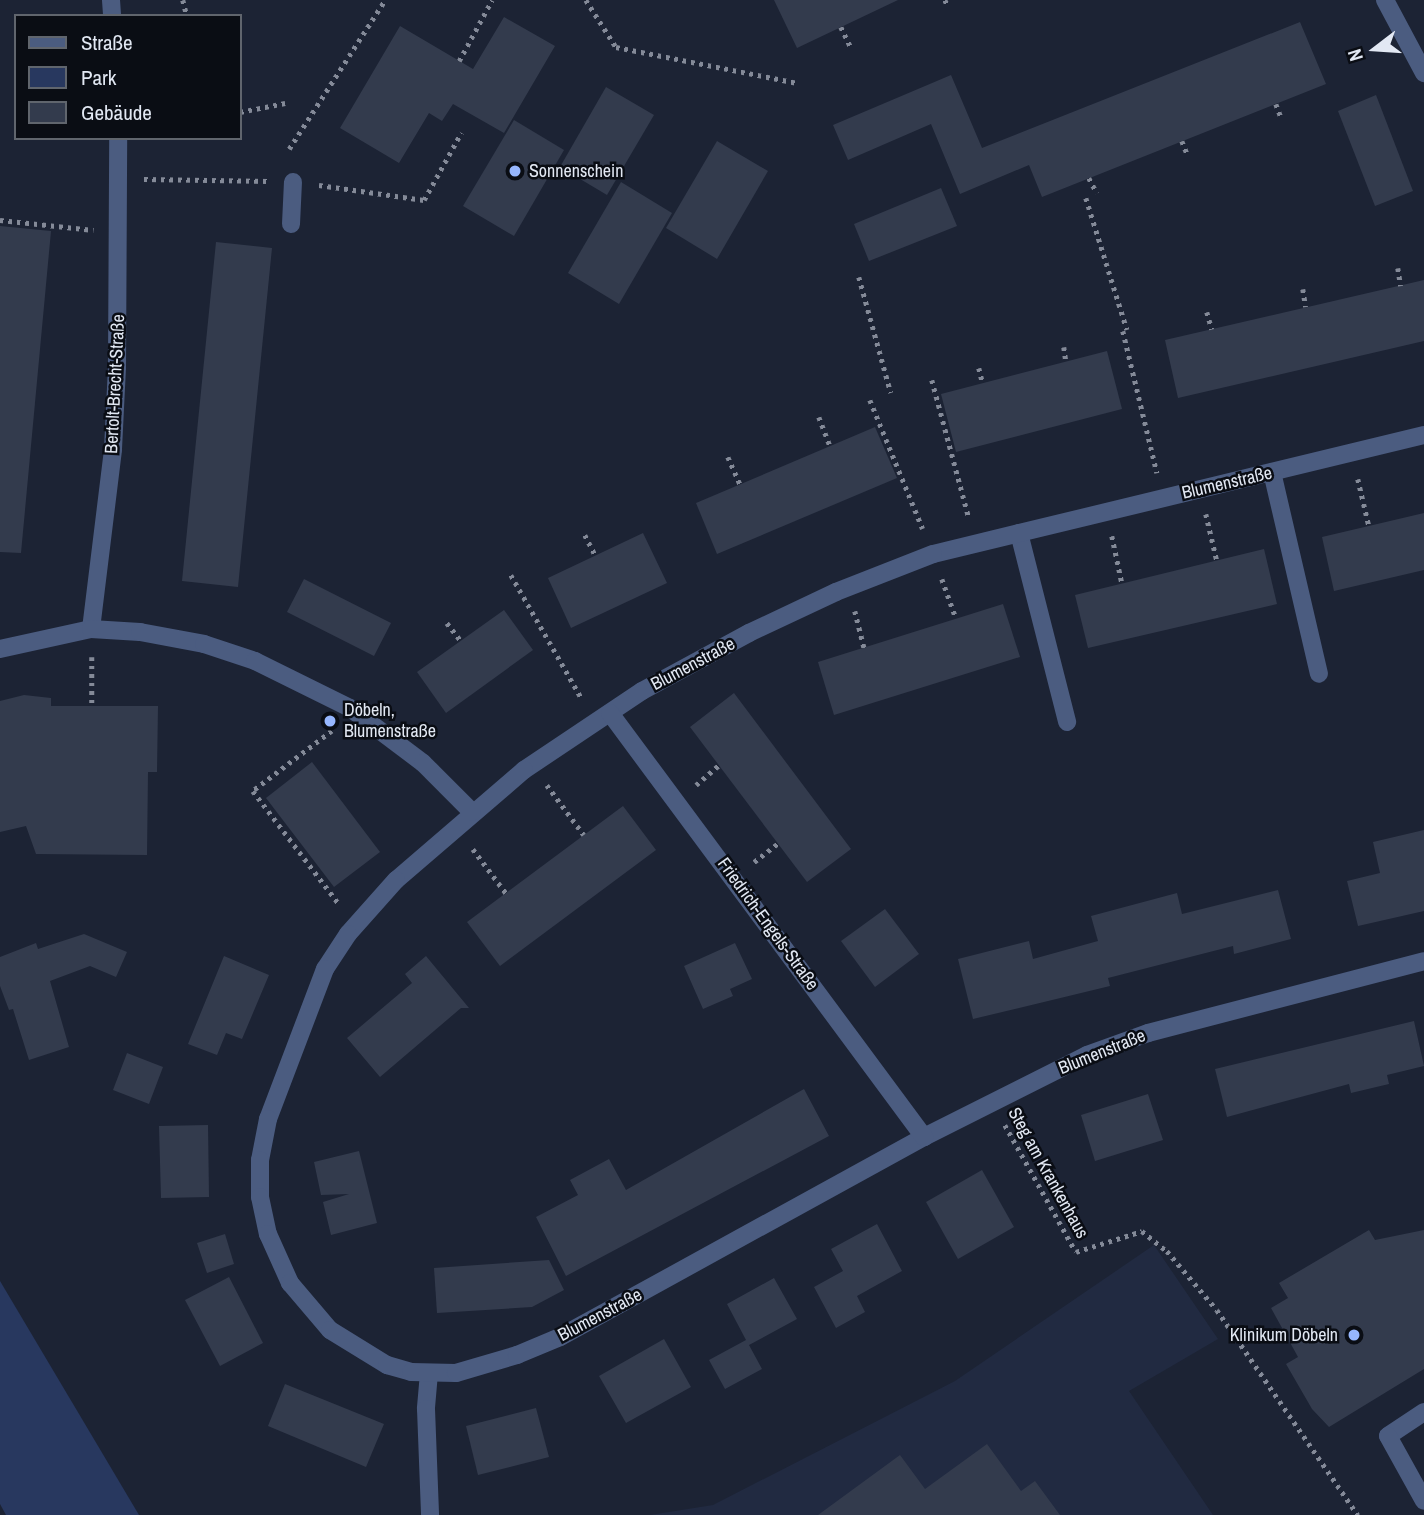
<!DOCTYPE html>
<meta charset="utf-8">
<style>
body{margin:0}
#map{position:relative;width:1424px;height:1515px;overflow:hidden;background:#1c2334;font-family:"Archivo Narrow",sans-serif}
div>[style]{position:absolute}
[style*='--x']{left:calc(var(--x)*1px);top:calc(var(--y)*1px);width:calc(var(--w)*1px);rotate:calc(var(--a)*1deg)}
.built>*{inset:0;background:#212a41}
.green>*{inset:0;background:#28385f}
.building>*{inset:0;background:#333b4d}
.path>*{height:4.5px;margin-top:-2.25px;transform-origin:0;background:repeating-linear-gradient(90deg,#848a98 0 3.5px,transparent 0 8.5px)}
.service>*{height:18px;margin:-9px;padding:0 9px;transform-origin:9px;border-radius:9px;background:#4b5c80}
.minor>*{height:18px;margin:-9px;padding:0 9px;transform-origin:9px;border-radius:9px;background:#4b5c80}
.dots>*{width:19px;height:19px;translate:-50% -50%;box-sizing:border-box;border:4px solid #0a0d14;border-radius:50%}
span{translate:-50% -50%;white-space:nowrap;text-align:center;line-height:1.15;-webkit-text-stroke:5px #0a0d14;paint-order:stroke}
.poi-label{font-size:18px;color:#e2e8f3}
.left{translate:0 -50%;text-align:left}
.right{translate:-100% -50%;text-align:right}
.street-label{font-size:18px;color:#e2e8f3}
.legend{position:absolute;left:14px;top:14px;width:228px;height:126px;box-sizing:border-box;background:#0a0d14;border:2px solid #60656d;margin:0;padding:9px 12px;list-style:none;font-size:21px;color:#e2e8f3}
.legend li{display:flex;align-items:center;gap:14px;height:35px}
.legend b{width:35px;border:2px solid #60656d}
.north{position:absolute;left:1340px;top:14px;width:70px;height:70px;-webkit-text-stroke:5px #0a0d14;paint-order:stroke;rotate:253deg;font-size:19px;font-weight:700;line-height:28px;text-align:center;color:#e2e8f3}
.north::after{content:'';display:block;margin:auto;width:24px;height:32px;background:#e2e8f3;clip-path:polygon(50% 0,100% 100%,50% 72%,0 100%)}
</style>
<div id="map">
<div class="built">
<i style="clip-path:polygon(1154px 1245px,1218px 1339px,1129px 1391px,1213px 1515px,650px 1515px,713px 1505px,955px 1381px)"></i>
</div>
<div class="green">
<i style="clip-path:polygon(0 1281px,139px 1515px,6px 1515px,0 1504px)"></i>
</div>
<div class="building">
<i style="clip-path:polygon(774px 0,898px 0,797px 48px)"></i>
<i style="clip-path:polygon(504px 17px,555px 46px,504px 133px,453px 104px,442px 121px,429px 113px,399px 163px,340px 128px,400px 26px,473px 69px)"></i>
<i style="clip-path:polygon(1300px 22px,1326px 84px,1042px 197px,1029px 165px,960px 194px,931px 124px,848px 160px,833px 125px,951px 75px,982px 148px)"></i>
<i style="clip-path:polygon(606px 87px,654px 115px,607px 195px,560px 167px)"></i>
<i style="clip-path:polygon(1376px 95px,1413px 191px,1375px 206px,1338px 111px)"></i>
<i style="clip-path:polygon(514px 120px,564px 150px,514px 236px,463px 206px)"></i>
<i style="clip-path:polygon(717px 141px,768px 171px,717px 259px,666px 228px)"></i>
<i style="clip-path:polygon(621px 182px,672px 213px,619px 304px,568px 273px)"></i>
<i style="clip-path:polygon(941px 188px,957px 226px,869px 261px,854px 224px)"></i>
<i style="clip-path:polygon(0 226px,51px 231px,21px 553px,0 552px)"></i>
<i style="clip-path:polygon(216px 242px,272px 248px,238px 587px,182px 581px)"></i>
<i style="clip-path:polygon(1424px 280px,1424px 341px,1178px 398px,1165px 340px)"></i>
<i style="clip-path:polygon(1107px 351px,1122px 409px,956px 452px,941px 394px)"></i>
<i style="clip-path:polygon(875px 427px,897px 478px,717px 554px,696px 503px)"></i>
<i style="clip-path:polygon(1424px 513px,1424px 570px,1334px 591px,1322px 537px)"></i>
<i style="clip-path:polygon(643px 533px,667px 583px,571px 628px,548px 578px)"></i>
<i style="clip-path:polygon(1264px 549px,1277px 604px,1088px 648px,1075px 595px)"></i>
<i style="clip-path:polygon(304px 579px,391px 623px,374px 656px,287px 612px)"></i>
<i style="clip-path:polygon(1003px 604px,1020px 657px,834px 715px,818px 662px)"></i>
<i style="clip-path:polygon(504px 610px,533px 650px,446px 713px,417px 672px)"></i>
<i style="clip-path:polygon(734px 693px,851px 849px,807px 882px,690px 727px)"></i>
<i style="clip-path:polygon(24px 695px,51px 698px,51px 706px,158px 706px,157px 772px,148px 772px,147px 855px,36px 854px,26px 826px,0 832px,0 701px)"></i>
<i style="clip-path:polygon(312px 762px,380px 852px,334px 887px,266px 798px)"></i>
<i style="clip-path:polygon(623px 806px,656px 850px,500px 966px,467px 922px)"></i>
<i style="clip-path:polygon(1424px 830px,1424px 911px,1358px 926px,1347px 881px,1380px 873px,1373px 842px)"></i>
<i style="clip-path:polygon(1278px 890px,1291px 939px,1234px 954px,1233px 946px,1108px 978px,1110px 986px,973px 1019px,958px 959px,1029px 941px,1033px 959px,1098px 941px,1091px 916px,1177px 893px,1182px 914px)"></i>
<i style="clip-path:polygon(885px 909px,919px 954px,875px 987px,841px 941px)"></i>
<i style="clip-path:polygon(84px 934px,127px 952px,116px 977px,90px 966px,50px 981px,69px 1047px,29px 1060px,13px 1009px,9px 1010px,0 986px,0 957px,36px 943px,38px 949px)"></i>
<i style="clip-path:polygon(735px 943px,752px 979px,730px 989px,733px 996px,703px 1009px,684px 966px)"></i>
<i style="clip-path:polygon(224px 956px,269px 975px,242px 1039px,226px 1033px,217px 1055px,188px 1044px)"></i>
<i style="clip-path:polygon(426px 956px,469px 1008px,461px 1008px,380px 1077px,347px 1038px,412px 983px,405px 974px)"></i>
<i style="clip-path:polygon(1414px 1021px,1424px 1066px,1387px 1075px,1389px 1084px,1351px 1093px,1349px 1084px,1227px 1117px,1215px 1069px)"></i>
<i style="clip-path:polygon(127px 1053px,163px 1067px,149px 1104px,113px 1090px)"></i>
<i style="clip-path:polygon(804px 1089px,829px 1136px,566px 1276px,536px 1217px,578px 1195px,570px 1180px,609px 1159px,626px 1190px)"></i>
<i style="clip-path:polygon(1148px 1094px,1163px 1140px,1095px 1161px,1081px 1115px)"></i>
<i style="clip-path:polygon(208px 1125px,209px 1197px,161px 1198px,159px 1126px)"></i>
<i style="clip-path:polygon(359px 1151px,377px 1223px,331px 1235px,323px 1202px,349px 1194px,321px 1195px,314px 1162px)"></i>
<i style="clip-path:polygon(982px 1170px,1014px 1227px,958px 1259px,926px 1202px)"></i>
<i style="clip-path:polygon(877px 1224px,902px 1271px,857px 1296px,865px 1312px,836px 1328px,814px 1287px,843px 1271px,831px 1249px)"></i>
<i style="clip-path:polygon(1369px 1230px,1375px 1240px,1424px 1230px,1424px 1369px,1329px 1427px,1312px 1409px,1286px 1364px,1298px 1357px,1271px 1308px,1288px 1298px,1279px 1283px)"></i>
<i style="clip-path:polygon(225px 1234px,234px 1264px,207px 1273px,197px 1243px)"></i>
<i style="clip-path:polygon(549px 1260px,564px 1290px,532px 1307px,437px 1313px,434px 1268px)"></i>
<i style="clip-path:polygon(229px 1277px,263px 1343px,220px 1366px,185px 1300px)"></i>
<i style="clip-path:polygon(774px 1278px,797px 1319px,749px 1345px,762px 1369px,725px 1389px,709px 1360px,746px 1340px,727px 1304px)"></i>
<i style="clip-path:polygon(664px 1339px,691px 1387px,626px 1423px,599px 1376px)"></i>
<i style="clip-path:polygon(285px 1384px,384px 1424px,366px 1467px,268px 1426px)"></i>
<i style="clip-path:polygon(536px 1408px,549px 1457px,478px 1475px,466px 1426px)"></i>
<i style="clip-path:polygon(987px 1444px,1021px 1491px,1035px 1481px,1060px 1515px,818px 1515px,900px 1455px,925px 1489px)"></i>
</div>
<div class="path">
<i style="--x:183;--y:0;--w:16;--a:76"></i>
<i style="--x:586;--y:0;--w:56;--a:57.4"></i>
<i style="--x:616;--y:47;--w:185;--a:11.2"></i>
<i style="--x:945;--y:0;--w:4;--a:63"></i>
<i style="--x:841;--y:27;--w:25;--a:64"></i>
<i style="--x:459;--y:61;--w:69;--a:-61.6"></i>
<i style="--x:1276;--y:104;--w:14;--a:69"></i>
<i style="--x:240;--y:112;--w:46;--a:-11.3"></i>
<i style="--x:1182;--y:141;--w:16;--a:68"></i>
<i style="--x:289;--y:149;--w:177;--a:-57.2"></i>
<i style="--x:1089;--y:178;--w:17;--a:62"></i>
<i style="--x:144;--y:179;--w:124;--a:0.9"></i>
<i style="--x:319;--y:185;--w:106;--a:8.1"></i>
<i style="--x:424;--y:200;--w:77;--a:-61.1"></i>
<i style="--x:1086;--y:198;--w:138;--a:72.7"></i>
<i style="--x:0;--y:220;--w:94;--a:6.1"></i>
<i style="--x:1398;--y:268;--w:18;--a:81"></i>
<i style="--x:859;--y:277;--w:120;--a:74.6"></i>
<i style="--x:1303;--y:289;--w:18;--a:81"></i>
<i style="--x:1207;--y:312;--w:18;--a:74"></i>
<i style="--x:1123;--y:331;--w:146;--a:76.5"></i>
<i style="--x:1064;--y:347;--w:15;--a:82"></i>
<i style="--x:979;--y:368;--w:16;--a:76"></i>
<i style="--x:932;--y:380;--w:143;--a:75"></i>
<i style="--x:870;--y:400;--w:139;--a:67.7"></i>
<i style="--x:819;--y:417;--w:31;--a:69"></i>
<i style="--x:728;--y:457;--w:30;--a:66"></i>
<i style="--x:1358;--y:479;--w:48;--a:76.8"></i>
<i style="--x:1206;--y:514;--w:48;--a:76.8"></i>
<i style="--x:585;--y:535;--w:22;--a:63"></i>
<i style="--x:1112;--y:536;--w:48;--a:78"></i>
<i style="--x:511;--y:575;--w:143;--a:60.2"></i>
<i style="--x:942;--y:579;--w:41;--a:70.3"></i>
<i style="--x:855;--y:611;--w:38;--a:76"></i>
<i style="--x:447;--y:623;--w:23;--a:52"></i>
<i style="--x:92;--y:657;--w:49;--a:90"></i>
<i style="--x:332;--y:731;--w:99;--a:142.8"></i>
<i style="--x:253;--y:791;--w:143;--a:52.7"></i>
<i style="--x:547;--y:785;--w:62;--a:53.5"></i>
<i style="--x:696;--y:785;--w:30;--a:-41"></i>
<i style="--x:473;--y:849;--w:55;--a:53.1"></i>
<i style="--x:754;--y:862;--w:31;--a:-38"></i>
<i style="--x:1005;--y:1125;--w:145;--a:60.8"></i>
<i style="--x:1076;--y:1252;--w:69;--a:-17.7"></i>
<i style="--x:1142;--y:1231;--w:32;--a:39"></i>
<i style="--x:1167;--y:1251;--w:77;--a:49.7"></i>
<i style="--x:1217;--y:1310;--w:249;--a:55.5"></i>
</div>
<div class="service">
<i style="--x:291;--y:224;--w:42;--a:-87.3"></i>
<i style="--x:1272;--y:472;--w:207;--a:76.9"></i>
<i style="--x:1019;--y:533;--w:195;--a:75.7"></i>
<i style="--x:429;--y:1373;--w:36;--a:95"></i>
<i style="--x:426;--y:1409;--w:106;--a:87.8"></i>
<i style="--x:1424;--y:1412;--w:43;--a:146.3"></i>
<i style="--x:1388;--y:1436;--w:74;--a:61"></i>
</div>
<div class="minor">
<i style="--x:111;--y:0;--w:16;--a:86"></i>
<i style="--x:1385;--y:0;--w:83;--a:61.9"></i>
<i style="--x:1424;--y:435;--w:505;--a:166.38"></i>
<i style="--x:933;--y:554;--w:104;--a:158.6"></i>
<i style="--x:836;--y:592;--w:96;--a:154.8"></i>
<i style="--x:749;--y:633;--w:122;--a:151.5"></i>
<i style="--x:642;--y:691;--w:142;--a:146.2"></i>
<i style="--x:524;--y:770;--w:169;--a:139.3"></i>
<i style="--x:396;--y:880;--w:72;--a:131.6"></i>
<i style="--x:348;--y:934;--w:42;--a:123.3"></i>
<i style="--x:325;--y:969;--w:160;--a:110.8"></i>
<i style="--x:268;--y:1119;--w:42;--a:101"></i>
<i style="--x:260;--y:1160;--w:37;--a:90"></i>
<i style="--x:260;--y:1197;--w:38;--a:78"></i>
<i style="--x:268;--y:1234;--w:54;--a:65.8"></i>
<i style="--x:290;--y:1283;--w:62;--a:49.6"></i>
<i style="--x:330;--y:1330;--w:67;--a:31.6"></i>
<i style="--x:387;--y:1365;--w:25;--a:16"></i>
<i style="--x:411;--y:1372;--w:45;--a:1.3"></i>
<i style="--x:456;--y:1373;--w:64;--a:-16.4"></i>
<i style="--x:517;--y:1355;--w:47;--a:-22.7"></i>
<i style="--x:560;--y:1337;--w:415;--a:-28.8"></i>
<i style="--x:924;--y:1137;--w:182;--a:-26.7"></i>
<i style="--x:1087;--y:1055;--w:65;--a:-19.8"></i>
<i style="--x:1148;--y:1033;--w:285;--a:-14.6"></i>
<i style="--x:91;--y:629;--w:181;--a:-83"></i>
<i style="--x:113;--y:449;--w:82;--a:-87.2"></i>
<i style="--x:117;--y:367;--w:229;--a:-89.7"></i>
<i style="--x:0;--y:649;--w:93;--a:-12.4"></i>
<i style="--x:91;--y:629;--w:49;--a:3.5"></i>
<i style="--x:140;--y:632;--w:65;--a:10.6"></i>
<i style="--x:204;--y:644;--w:54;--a:18.4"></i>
<i style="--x:255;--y:661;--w:106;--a:26.3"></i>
<i style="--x:350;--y:708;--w:91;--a:37"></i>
<i style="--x:423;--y:763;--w:69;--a:45"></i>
<i style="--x:610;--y:713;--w:528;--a:53.48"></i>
</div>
<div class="dots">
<i style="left:515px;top:171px;background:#96b6fd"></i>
<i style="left:330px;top:721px;background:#96b6fd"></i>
<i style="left:1354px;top:1335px;background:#96b6fd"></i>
</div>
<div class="poi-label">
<span class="left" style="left:529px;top:171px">Sonnenschein</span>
<span class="left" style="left:344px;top:721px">Döbeln,<br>Blumenstraße</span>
<span class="right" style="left:1338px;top:1335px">Klinikum Döbeln</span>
</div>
<div class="street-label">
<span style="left:115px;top:384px;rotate:-87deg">Bertolt-Brecht-Straße</span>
<span style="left:1227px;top:483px;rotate:-13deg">Blumenstraße</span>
<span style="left:693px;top:664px;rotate:-28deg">Blumenstraße</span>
<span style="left:768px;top:924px;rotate:54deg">Friedrich-Engels-Straße</span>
<span style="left:1102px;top:1052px;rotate:-22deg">Blumenstraße</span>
<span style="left:1048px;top:1173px;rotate:61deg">Steg am Krankenhaus</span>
<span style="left:600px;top:1315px;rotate:-28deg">Blumenstraße</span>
</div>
<ul class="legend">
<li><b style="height:9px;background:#4b5c80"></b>Straße</li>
<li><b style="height:19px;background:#28385f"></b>Park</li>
<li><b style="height:19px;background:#333b4d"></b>Gebäude</li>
</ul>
<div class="north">N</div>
</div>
